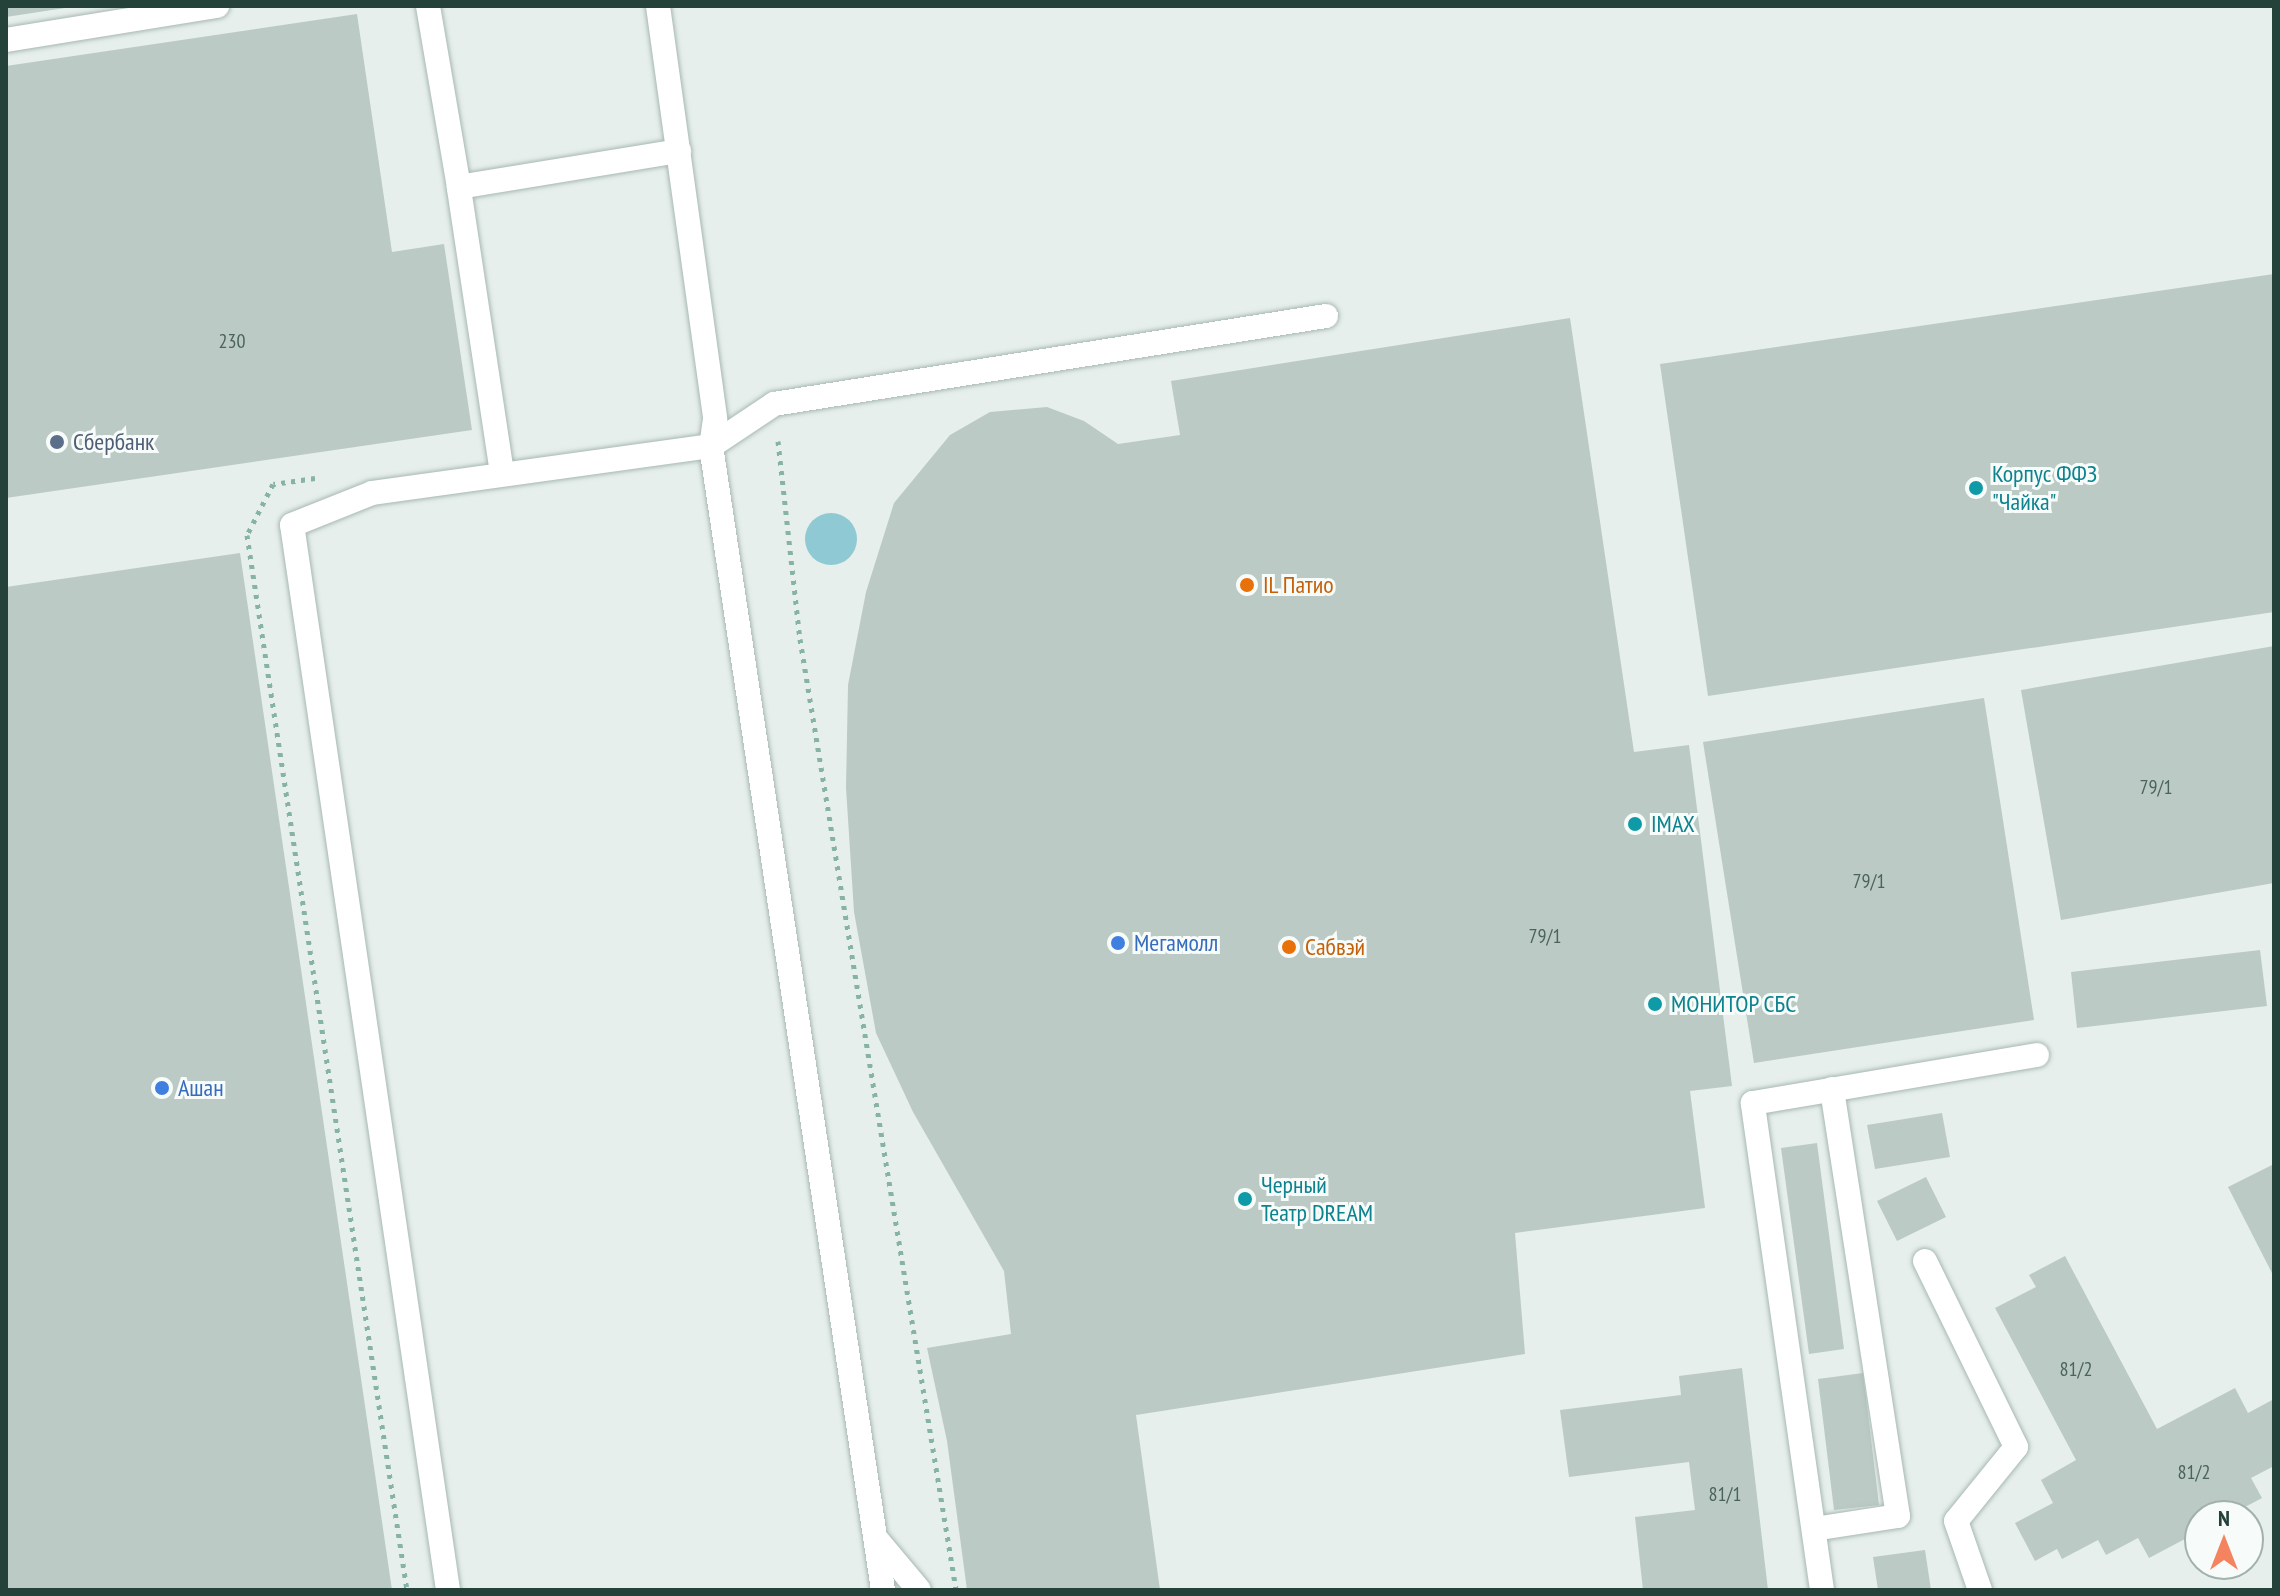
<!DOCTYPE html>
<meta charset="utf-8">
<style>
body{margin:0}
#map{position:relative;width:2280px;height:1596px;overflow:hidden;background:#e6efeb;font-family:"PT Sans Narrow",sans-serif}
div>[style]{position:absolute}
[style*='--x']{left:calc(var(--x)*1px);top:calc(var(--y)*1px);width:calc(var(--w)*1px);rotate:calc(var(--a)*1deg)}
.water>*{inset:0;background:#8ec9d4}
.round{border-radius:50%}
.building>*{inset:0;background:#bbcac4}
.path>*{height:5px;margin-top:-2.5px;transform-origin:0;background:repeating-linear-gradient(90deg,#86b3a5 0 4px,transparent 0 10px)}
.roads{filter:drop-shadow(0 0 2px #a8b8b2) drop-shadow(0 0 2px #a8b8b2)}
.lane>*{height:24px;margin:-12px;padding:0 12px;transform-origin:12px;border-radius:12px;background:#fff}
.dots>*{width:22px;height:22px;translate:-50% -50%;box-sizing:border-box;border:4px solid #f7fbf9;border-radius:50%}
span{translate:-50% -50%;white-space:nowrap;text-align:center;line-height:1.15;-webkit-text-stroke:6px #f7fbf9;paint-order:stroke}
.number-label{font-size:20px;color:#4a645c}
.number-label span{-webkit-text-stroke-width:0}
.service-label{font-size:24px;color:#4e5e75}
.left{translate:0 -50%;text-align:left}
.culture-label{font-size:24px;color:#0d838f}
.food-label{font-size:24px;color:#c56008}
.shop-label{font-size:24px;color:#366cbe}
.frame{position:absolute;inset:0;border:8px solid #24423a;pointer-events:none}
.north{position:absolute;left:2184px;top:1500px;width:80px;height:80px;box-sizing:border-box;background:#f7fbf9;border:2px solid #a3b1ad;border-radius:50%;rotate:0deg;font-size:22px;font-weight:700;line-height:32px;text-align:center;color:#24423a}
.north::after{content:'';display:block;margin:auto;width:28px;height:36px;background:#f4845f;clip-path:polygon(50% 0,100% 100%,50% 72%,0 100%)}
</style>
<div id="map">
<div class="water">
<i class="round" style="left:805px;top:513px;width:52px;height:52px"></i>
</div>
<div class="building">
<i style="clip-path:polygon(6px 6px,64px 6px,65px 8px,6px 17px)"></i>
<i style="clip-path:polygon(357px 14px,392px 252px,444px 244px,472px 430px,6px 498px,6px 66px)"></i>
<i style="clip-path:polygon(2274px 274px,2274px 612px,1708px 696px,1660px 364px)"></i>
<i style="clip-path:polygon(1570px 318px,1634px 752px,1689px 745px,1732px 1086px,1690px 1091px,1705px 1208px,1515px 1233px,1525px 1354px,1136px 1415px,1160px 1590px,967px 1590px,947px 1441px,927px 1348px,1011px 1334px,1004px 1271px,913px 1112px,876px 1033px,854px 912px,846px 788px,848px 685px,866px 592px,894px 503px,950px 435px,990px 412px,1047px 407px,1084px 421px,1118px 444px,1180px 435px,1171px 381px)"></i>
<i style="clip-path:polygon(240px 553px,392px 1590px,6px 1590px,6px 587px)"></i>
<i style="clip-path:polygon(2274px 646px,2274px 883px,2061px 920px,2021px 690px)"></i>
<i style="clip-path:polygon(1984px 698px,2034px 1020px,1754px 1063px,1703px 742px)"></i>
<i style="clip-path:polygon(2260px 950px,2267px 1006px,2077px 1028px,2071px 972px)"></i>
<i style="clip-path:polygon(1942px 1113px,1950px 1157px,1875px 1169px,1867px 1125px)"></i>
<i style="clip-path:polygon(1817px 1143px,1844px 1349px,1809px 1354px,1781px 1148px)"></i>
<i style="clip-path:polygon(2274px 1164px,2274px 1277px,2228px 1187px)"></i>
<i style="clip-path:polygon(1926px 1177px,1946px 1217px,1897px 1241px,1877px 1201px)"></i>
<i style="clip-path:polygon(2065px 1256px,2157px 1429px,2235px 1388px,2248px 1413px,2274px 1399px,2274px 1466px,2251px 1478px,2262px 1498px,2228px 1516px,2200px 1516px,2200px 1531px,2149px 1558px,2138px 1538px,2106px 1555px,2098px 1540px,2062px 1559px,2057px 1549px,2035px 1561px,2015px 1523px,2053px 1503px,2041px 1480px,2076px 1460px,1995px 1308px,2036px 1287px,2029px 1275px)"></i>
<i style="clip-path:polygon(1742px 1368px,1768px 1590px,1643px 1590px,1635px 1517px,1695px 1510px,1689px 1462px,1569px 1477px,1560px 1410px,1681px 1395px,1679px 1376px)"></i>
<i style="clip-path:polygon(1863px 1373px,1879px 1505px,1834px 1510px,1818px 1379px)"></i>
<i style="clip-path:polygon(1925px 1550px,1931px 1590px,1878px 1590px,1873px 1557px)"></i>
</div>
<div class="path">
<i style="--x:778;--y:441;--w:199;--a:83.7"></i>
<i style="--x:800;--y:639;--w:964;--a:80.68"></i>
<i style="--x:315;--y:478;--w:42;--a:171.9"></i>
<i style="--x:273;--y:484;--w:57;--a:117"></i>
<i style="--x:247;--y:535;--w:1067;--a:81.38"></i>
</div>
<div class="roads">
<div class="lane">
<i style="--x:428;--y:6;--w:184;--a:80.3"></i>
<i style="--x:658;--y:6;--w:417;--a:82.1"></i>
<i style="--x:715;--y:419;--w:27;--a:98"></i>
<i style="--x:711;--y:446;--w:1157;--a:81.45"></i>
<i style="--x:6;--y:40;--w:214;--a:-9.2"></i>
<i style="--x:502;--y:473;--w:289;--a:-98.6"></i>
<i style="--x:459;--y:187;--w:223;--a:-9.3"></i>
<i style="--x:1925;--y:1261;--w:207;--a:63.9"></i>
<i style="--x:2016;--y:1447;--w:95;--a:129"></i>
<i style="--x:1956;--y:1521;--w:73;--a:70.8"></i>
<i style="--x:1814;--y:1529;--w:85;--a:-8.8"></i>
<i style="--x:1898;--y:1516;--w:432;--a:-98.8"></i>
<i style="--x:877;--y:1540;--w:65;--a:50"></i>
<i style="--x:448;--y:1590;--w:1076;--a:-98.33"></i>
<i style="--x:292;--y:525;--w:86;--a:-21.8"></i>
<i style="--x:372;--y:493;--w:342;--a:-7.9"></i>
<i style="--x:711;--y:446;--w:76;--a:-33.7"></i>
<i style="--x:774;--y:404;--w:559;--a:-9.06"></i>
<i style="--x:1822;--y:1590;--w:492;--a:-98.1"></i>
<i style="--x:1753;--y:1103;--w:288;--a:-9.6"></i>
</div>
</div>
<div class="dots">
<i style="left:57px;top:442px;background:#5c6f8a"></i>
<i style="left:1976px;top:488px;background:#0f9aa8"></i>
<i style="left:1247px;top:585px;background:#e8710a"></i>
<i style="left:1635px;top:824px;background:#0f9aa8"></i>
<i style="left:1118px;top:943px;background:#3f7fe0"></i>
<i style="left:1289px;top:947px;background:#e8710a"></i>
<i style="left:1655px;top:1004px;background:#0f9aa8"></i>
<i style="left:162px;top:1088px;background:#3f7fe0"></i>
<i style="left:1245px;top:1199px;background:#0f9aa8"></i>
</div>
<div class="number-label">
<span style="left:232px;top:341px">230</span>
<span style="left:2156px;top:787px">79/1</span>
<span style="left:1869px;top:881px">79/1</span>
<span style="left:1545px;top:936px">79/1</span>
<span style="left:2076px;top:1369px">81/2</span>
<span style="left:2194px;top:1472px">81/2</span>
<span style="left:1725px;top:1494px">81/1</span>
</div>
<div class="service-label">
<span class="left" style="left:73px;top:442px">Сбербанк</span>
</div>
<div class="culture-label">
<span class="left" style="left:1992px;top:488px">Корпус ФФЗ<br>"Чайка"</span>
<span class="left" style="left:1651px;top:824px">IMAX</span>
<span class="left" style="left:1671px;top:1004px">МОНИТОР СБС</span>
<span class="left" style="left:1261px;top:1199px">Черный<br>Театр DREAM</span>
</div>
<div class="food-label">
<span class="left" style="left:1263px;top:585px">IL Патио</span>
<span class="left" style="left:1305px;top:947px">Сабвэй</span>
</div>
<div class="shop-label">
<span class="left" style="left:1134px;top:943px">Мегамолл</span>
<span class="left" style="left:178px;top:1088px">Ашан</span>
</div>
<div class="frame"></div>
<div class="north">N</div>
</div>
